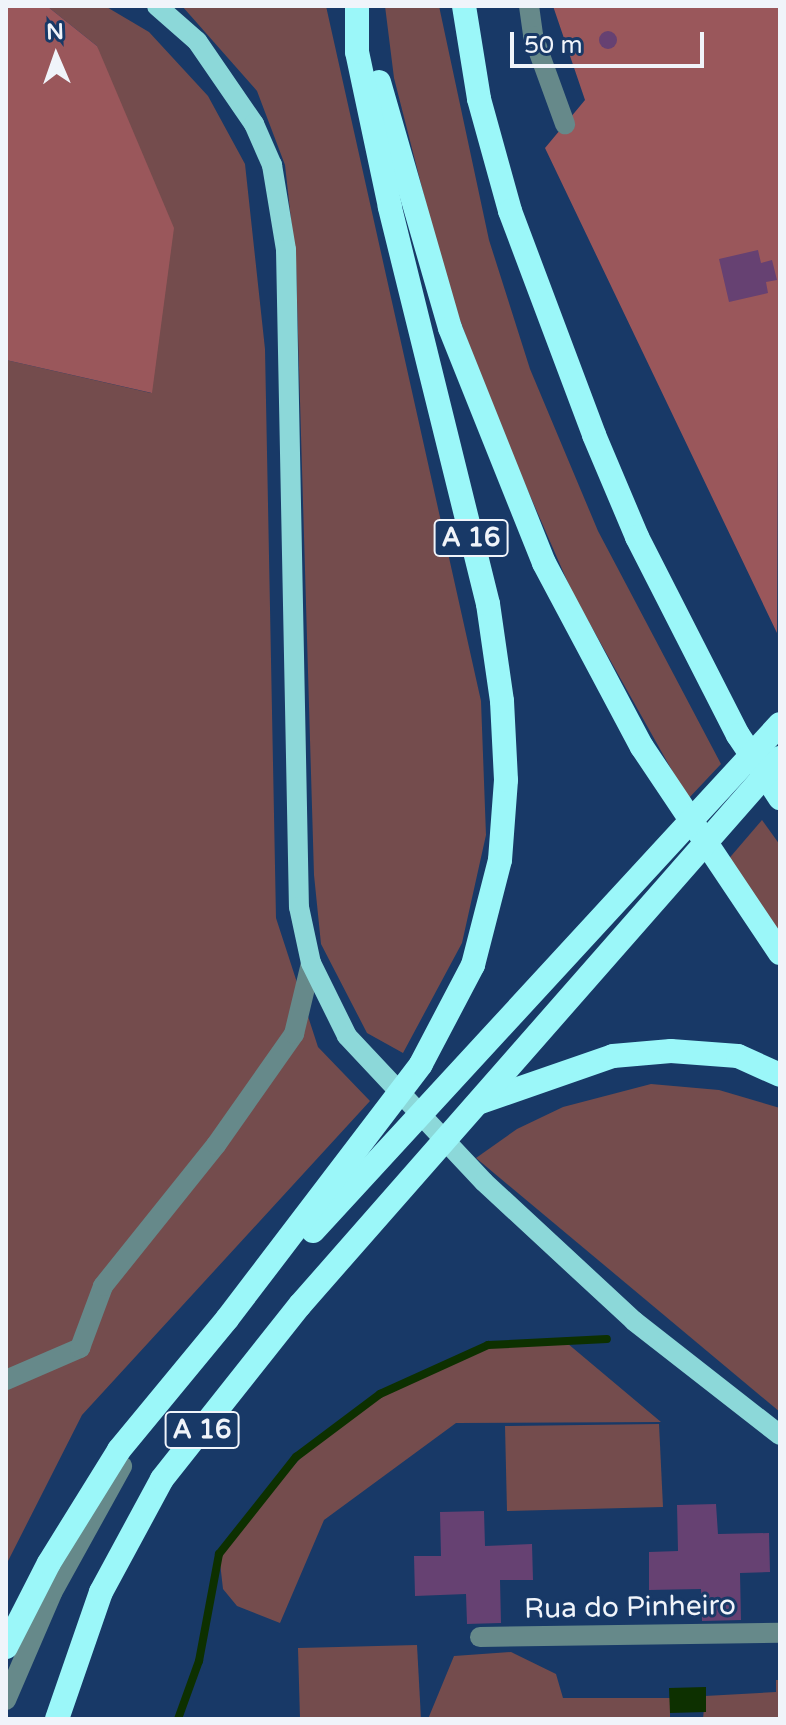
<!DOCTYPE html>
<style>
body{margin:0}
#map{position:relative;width:786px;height:1725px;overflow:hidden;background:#183967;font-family:"Varela Round",sans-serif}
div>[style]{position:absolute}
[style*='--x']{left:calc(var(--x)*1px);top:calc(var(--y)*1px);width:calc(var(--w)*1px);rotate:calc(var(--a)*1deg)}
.green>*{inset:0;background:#744c4d}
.forest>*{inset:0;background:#9a575b}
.water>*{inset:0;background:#0d3000}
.stream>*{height:8px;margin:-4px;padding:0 4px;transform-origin:4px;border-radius:4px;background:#0d3000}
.building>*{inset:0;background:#664172}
.round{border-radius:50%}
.minor>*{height:20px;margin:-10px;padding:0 10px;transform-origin:10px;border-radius:10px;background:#66898a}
.major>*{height:20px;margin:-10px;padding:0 10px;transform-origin:10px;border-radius:10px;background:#8cd8d9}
.highway>*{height:24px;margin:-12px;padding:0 12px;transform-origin:12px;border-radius:12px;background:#9bf7f9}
span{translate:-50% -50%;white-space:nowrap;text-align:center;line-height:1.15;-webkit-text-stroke:6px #183967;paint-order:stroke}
.shield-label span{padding:2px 6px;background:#183967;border:2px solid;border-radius:6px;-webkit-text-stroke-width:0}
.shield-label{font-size:26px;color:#f0f4fa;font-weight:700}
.street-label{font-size:28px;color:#f0f4fa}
.frame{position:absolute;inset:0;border:8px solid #f0f4fa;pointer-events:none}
.north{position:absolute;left:16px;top:16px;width:80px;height:80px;-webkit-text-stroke:6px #183967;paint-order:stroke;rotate:358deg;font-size:22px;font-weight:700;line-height:32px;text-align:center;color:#f0f4fa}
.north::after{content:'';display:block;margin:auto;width:28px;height:36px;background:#f0f4fa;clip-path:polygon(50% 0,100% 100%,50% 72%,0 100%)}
.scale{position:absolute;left:510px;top:32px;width:194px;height:36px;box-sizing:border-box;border:4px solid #f0f4fa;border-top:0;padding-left:10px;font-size:24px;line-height:28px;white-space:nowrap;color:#f0f4fa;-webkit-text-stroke:6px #183967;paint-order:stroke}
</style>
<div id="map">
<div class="green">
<i style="clip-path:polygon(47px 6px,105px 6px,149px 32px,208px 96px,245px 164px,265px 349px,276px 918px,318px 1047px,370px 1101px,82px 1415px,6px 1565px,6px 360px,151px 393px,97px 46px)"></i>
<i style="clip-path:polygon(182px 6px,326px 6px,481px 701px,486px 835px,462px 943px,403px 1053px,367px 1033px,321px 944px,314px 875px,296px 265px,285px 165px,257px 91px)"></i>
<i style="clip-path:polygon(385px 6px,439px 6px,489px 240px,530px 369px,598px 531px,721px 764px,688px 799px,572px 592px,495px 415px,446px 282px,394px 78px)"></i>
<i style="clip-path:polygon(762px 820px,780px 845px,780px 934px,726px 862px)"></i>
<i style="clip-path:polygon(651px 1084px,719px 1090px,780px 1108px,780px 1412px,476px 1158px,517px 1129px,563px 1107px)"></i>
<i style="clip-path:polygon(561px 1338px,661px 1422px,456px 1423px,324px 1520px,280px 1623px,237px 1606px,223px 1589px,219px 1554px,240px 1525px,315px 1442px,360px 1407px,488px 1345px,540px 1346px)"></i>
<i style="clip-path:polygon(659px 1424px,663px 1507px,507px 1511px,505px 1426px)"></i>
<i style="clip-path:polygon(417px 1645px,421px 1719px,300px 1719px,298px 1648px)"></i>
<i style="clip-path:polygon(511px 1652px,556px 1674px,563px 1698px,687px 1698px,670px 1706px,670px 1719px,428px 1719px,454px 1656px)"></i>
<i style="clip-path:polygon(776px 1680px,780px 1680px,780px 1715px,776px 1719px,703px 1719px,705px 1696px,776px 1692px)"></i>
</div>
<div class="forest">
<i style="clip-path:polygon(6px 6px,47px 6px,97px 46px,174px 228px,152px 393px,6px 360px)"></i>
<i style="clip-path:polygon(553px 6px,780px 6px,777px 633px,545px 148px,585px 100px)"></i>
</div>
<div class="water">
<i style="clip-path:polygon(706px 1687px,706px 1712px,670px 1713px,669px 1688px)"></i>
</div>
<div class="stream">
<i style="--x:178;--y:1719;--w:62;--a:-70.1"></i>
<i style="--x:199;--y:1661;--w:109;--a:-79.4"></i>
<i style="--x:219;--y:1554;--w:124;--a:-51.6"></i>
<i style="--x:296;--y:1457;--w:105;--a:-36.9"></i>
<i style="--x:380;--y:1394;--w:119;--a:-24.4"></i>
<i style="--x:488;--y:1345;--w:119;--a:-2.9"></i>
</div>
<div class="building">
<i class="round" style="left:599px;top:31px;width:18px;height:18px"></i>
<i style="clip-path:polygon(758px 250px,761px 263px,772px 260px,777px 280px,766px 282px,768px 293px,729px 302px,719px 259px)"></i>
<i style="clip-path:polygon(716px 1504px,718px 1534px,769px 1533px,770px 1572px,740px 1573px,741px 1620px,702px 1621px,701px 1589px,649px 1590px,649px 1552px,678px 1551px,677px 1505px)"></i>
<i style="clip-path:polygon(484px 1511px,485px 1546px,532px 1544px,533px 1580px,500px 1580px,501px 1623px,467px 1624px,466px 1594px,415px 1596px,414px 1556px,441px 1556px,440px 1512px)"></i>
</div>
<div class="minor">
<i style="--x:529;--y:6;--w:30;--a:82"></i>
<i style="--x:533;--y:36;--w:94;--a:70"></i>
<i style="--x:6;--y:1380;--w:81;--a:-23.4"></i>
<i style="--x:80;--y:1348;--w:66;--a:-69.6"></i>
<i style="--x:103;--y:1286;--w:181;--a:-51.3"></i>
<i style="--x:216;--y:1145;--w:136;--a:-54.9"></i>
<i style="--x:294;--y:1034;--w:73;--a:-76.5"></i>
<i style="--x:480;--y:1637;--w:300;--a:-0.8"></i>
<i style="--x:6;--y:1700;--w:116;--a:-66.7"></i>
<i style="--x:52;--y:1593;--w:145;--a:-61.1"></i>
</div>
<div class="major">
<i style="--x:157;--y:6;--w:53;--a:41.2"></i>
<i style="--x:197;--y:41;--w:101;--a:55.5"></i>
<i style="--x:254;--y:124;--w:45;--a:66.3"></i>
<i style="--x:272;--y:165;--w:86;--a:80.6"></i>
<i style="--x:286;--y:250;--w:657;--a:88.87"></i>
<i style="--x:299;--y:907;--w:57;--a:77.9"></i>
<i style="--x:311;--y:963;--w:81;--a:63.7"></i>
<i style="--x:347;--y:1036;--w:200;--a:46.8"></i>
<i style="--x:484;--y:1182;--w:205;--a:42.8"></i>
<i style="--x:634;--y:1321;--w:185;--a:38"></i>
</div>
<div class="highway">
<i style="--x:464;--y:6;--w:94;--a:80.8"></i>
<i style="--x:479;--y:99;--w:116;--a:74.5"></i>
<i style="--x:510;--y:211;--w:239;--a:69.4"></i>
<i style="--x:594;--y:435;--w:111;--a:67.1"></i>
<i style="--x:637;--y:537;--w:222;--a:63"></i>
<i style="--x:738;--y:735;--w:76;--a:56.3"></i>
<i style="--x:379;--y:82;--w:256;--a:73.9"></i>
<i style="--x:450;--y:328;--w:253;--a:68.2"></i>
<i style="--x:544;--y:563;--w:208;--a:62"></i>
<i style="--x:642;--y:747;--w:248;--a:56.2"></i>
<i style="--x:478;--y:1103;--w:143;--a:-19.2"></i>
<i style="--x:613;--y:1056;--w:58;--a:-4.9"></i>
<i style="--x:671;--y:1051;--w:67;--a:4.3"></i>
<i style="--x:738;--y:1056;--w:46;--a:24.3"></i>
<i style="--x:313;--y:1231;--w:689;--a:-47.35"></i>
<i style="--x:6;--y:1647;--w:94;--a:-62.9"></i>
<i style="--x:49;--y:1563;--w:133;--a:-58.2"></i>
<i style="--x:119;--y:1450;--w:170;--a:-50.5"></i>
<i style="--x:227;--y:1319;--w:320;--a:-52.7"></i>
<i style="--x:421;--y:1064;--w:112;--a:-62.3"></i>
<i style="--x:473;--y:965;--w:108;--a:-75.6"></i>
<i style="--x:500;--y:860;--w:80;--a:-85.7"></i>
<i style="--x:506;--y:780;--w:79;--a:-92.9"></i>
<i style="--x:502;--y:701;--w:98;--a:-98.2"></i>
<i style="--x:488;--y:604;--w:409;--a:-103.9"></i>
<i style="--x:390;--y:207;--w:158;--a:-102"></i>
<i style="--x:357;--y:52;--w:46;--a:-90"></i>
<i style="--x:57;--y:1719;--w:134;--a:-70.9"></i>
<i style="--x:101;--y:1592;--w:128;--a:-61.6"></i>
<i style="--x:162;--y:1479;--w:222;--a:-51.6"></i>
<i style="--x:300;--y:1305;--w:728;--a:-48.73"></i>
</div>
<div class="shield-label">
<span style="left:471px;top:538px">A 16</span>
<span style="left:202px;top:1430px">A 16</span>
</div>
<div class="street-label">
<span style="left:630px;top:1607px;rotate:-1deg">Rua do Pinheiro</span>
</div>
<div class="frame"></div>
<div class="north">N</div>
<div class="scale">50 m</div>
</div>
